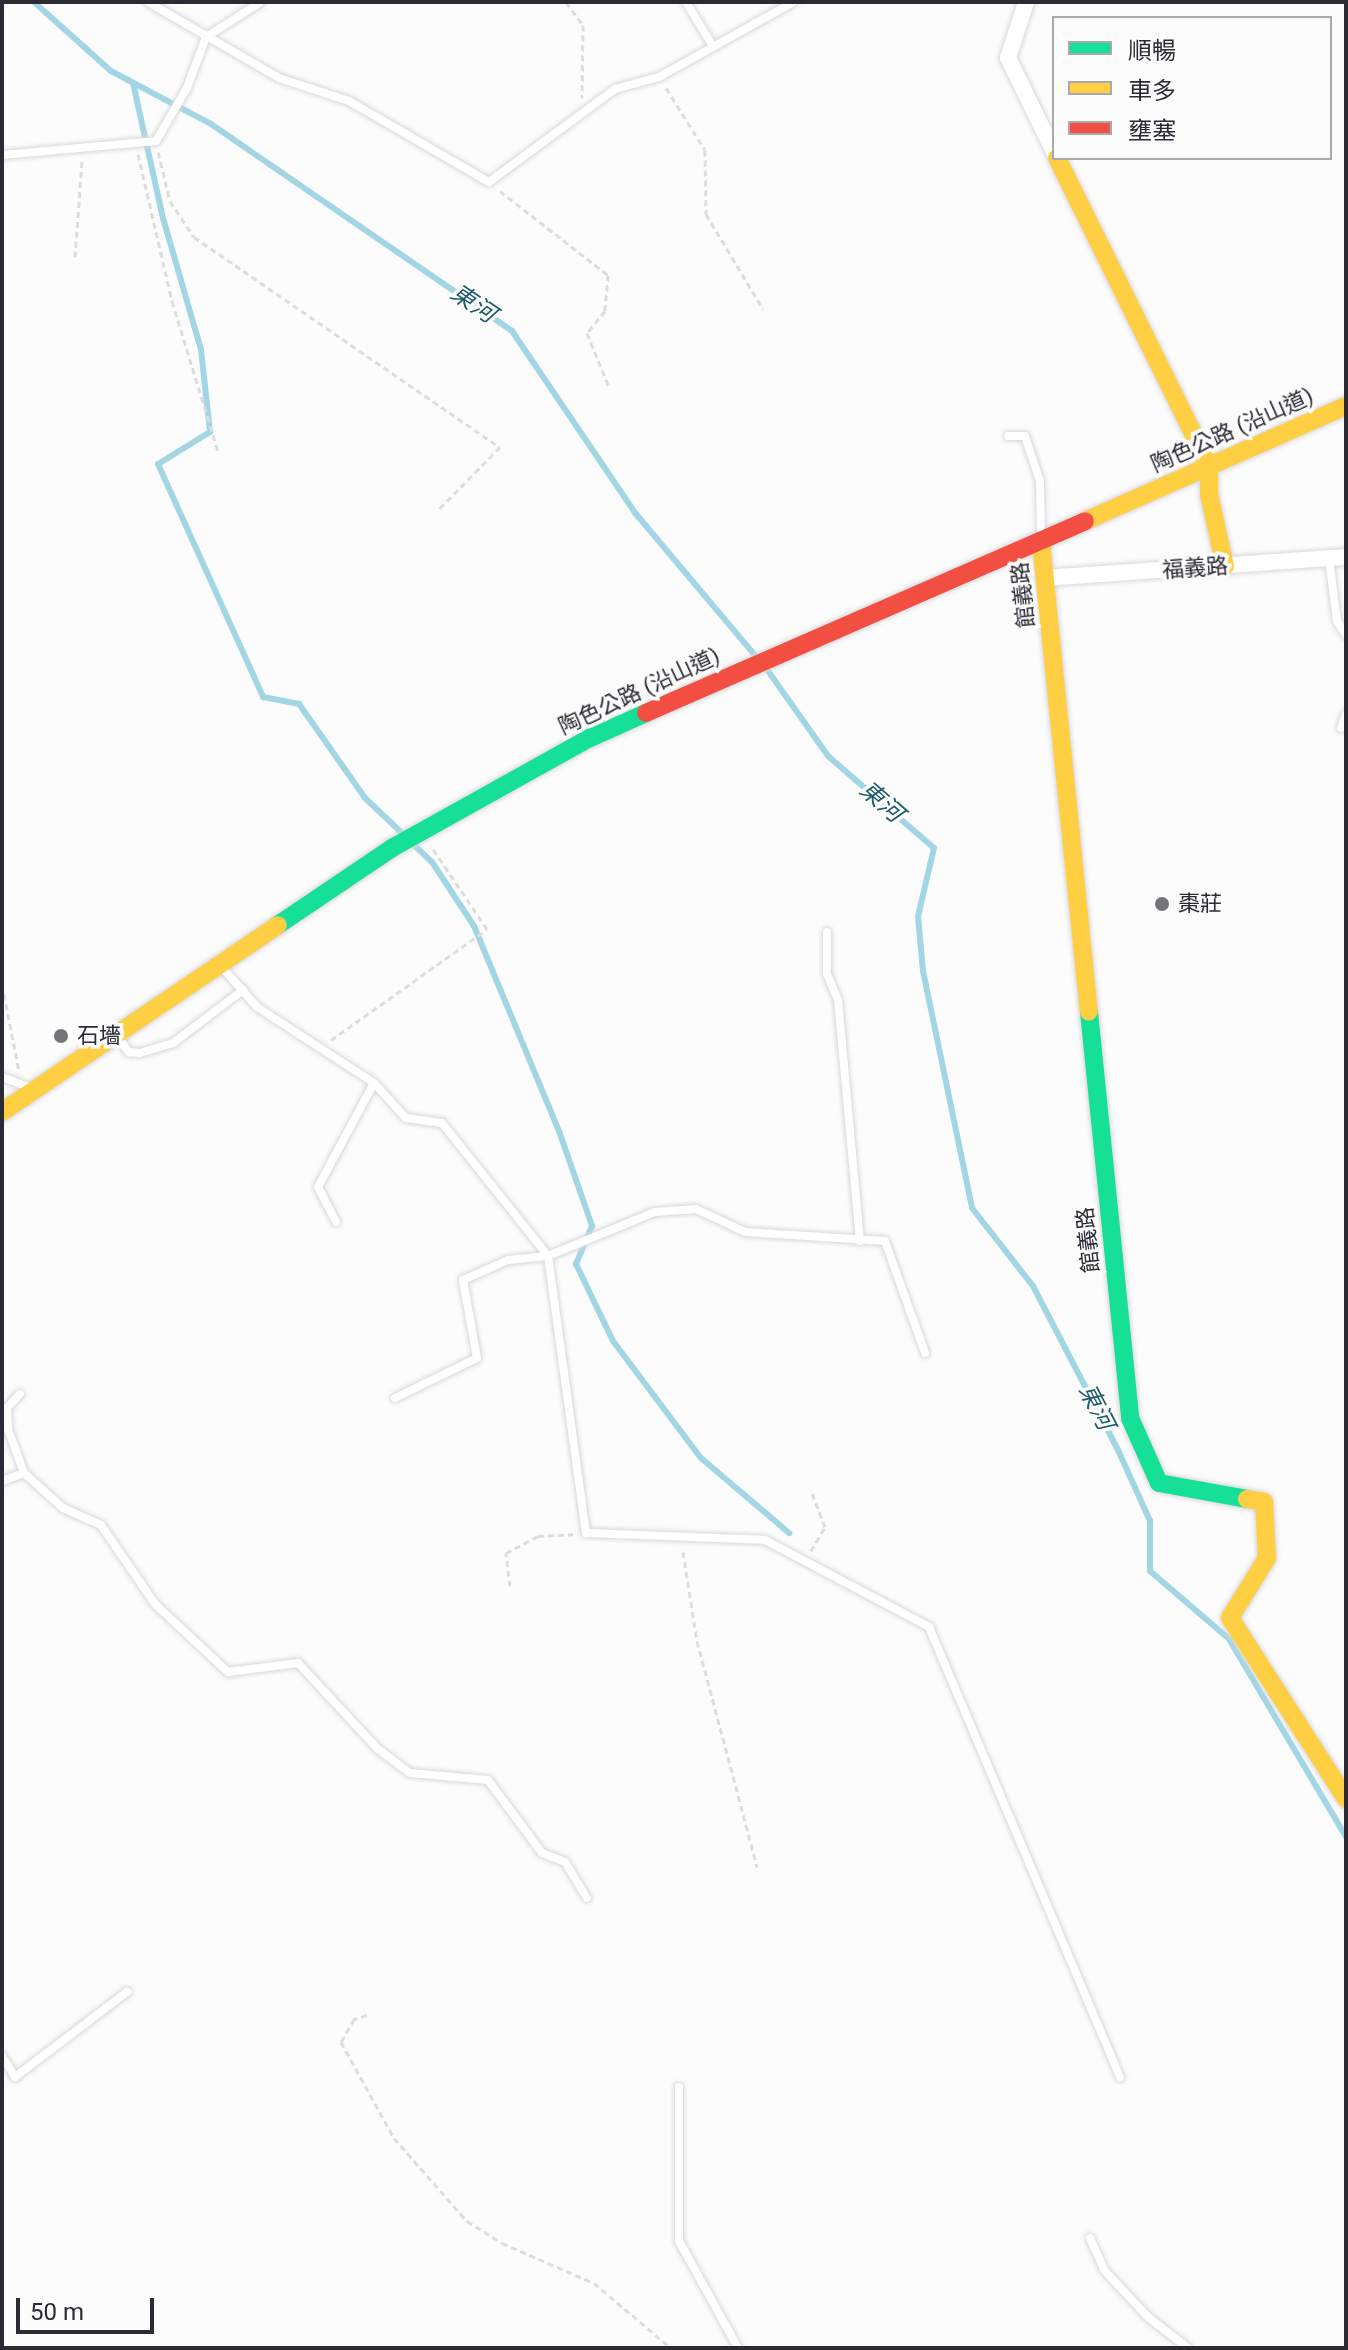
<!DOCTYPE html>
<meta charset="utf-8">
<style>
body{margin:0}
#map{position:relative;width:1348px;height:2350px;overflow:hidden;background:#fcfcfc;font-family:Roboto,"Noto Sans TC",sans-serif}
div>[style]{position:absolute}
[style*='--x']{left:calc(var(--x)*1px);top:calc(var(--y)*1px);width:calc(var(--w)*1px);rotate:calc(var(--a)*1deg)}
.stream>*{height:6px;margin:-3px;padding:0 3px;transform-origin:3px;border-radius:3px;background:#a3d6e4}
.path>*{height:3px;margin-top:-1.5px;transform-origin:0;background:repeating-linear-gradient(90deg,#ddd 0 6px,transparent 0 10px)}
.roads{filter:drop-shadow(0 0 2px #d8d7dc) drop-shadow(0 0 2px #d8d7dc)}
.lane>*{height:8px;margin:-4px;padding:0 4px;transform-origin:4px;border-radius:4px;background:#fff}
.street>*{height:16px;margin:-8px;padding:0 8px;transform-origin:8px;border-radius:8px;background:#fff}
.fast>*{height:18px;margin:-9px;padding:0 9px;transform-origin:9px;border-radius:9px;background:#16e098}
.slow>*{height:18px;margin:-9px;padding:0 9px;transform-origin:9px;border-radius:9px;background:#ffcf43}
.jam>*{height:18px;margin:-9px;padding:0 9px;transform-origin:9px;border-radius:9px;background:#f24e42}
.dots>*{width:22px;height:22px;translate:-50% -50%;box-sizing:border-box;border:4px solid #fcfcfc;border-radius:50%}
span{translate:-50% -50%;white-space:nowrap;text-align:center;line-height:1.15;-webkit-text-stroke:7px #fcfcfc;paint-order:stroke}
.street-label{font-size:22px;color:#2c2a33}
.poi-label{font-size:22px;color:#2c2a33}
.left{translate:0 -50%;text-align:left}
.water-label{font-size:24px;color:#1f5c6a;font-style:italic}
.frame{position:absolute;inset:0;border:4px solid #2c2a33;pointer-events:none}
.legend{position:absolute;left:1052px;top:16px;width:280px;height:144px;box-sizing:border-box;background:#fcfcfc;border:2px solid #a9a8ac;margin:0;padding:10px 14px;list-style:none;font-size:24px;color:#2c2a33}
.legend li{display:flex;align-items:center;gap:16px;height:40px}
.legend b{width:40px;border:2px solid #a9a8ac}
.scale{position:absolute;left:16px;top:2298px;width:138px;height:36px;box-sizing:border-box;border:4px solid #2c2a33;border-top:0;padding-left:10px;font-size:24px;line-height:28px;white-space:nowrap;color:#2c2a33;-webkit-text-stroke:6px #fcfcfc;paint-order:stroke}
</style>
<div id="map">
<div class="stream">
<i style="--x:34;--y:2;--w:103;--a:41.9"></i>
<i style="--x:111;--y:71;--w:113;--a:27.9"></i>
<i style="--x:211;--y:124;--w:365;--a:34.5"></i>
<i style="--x:512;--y:331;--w:221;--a:55.9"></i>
<i style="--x:636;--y:514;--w:189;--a:49.9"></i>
<i style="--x:133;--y:83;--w:138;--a:77.5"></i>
<i style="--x:163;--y:218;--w:137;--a:73.9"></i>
<i style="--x:201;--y:350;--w:82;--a:83.7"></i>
<i style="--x:210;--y:432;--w:61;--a:148.4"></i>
<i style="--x:158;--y:464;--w:256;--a:65.7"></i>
<i style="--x:263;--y:697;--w:37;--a:11"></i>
<i style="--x:299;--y:704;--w:115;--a:54.9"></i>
<i style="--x:365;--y:798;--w:54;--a:43.5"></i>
<i style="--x:766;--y:668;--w:108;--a:54.8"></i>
<i style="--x:828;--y:756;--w:140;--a:41"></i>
<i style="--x:934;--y:848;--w:70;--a:103.2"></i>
<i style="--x:918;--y:916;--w:55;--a:84.8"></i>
<i style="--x:923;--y:971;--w:242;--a:78.3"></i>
<i style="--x:972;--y:1208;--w:99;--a:52"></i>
<i style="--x:1033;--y:1286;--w:185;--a:62.6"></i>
<i style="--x:1118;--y:1450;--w:78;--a:65.7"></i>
<i style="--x:1150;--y:1521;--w:50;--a:90"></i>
<i style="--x:1150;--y:1571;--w:104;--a:40.7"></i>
<i style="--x:1229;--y:1639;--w:230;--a:59.4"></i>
<i style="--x:412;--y:843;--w:28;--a:44"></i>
<i style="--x:432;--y:862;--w:77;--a:56.7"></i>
<i style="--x:474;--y:926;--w:222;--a:67.5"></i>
<i style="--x:559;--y:1131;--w:101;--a:70.8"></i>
<i style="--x:592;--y:1226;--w:41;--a:112.8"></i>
<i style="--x:576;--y:1264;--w:85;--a:64.3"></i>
<i style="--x:613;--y:1341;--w:146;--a:53.1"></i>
<i style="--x:701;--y:1458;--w:116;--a:40.4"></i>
</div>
<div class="path">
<i style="--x:566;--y:2;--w:29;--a:54"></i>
<i style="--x:583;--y:25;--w:73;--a:90.8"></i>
<i style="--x:666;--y:88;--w:73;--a:57.8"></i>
<i style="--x:705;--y:150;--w:64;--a:89.1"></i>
<i style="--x:706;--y:214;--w:111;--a:59"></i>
<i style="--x:158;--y:152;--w:50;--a:76.2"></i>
<i style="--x:170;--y:201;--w:43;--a:56.3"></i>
<i style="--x:194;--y:237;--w:371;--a:34.5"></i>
<i style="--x:500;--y:447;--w:87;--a:134.5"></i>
<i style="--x:138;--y:154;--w:151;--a:77"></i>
<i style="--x:172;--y:301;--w:157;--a:73"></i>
<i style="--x:500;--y:191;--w:137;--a:37.9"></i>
<i style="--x:608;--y:275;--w:36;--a:95"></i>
<i style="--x:605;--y:311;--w:28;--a:129"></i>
<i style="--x:587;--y:333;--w:58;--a:67.8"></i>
<i style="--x:75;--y:257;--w:96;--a:-85.8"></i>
<i style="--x:4;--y:994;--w:78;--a:79"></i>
<i style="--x:331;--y:1040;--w:191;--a:-35.4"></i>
<i style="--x:487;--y:929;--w:97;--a:-124"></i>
<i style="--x:811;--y:1551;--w:28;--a:-60"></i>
<i style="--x:825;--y:1527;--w:40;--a:-111"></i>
<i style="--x:683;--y:1552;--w:90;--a:81.1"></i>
<i style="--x:697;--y:1641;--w:234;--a:75.1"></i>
<i style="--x:510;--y:1586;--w:33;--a:-97"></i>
<i style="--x:506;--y:1553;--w:36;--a:-28"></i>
<i style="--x:538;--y:1536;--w:35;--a:-3"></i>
<i style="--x:367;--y:2015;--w:14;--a:163"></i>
<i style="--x:354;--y:2019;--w:26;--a:119"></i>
<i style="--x:341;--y:2042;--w:110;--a:61.1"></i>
<i style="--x:394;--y:2138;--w:111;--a:48.7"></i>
<i style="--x:467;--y:2221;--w:41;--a:32.2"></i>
<i style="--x:502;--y:2243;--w:100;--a:23.5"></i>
<i style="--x:594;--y:2283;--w:101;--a:40.2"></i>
</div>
<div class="roads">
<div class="lane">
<i style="--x:148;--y:2;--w:151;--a:30.1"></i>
<i style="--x:279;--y:78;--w:74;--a:18.2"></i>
<i style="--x:349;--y:101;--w:162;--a:30.1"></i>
<i style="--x:489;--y:182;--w:157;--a:-36.4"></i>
<i style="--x:615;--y:89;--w:46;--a:-15.3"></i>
<i style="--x:659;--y:77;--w:154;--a:-29.1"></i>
<i style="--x:686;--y:2;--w:50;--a:58.8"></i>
<i style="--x:2;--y:155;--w:155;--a:-5.2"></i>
<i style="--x:156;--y:141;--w:61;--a:-59.7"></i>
<i style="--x:187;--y:88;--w:54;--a:-69.6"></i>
<i style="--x:206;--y:37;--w:65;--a:-32.5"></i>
<i style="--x:1008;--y:436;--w:17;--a:0"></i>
<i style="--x:1025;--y:436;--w:47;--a:71.6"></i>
<i style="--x:1040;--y:481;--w:55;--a:89"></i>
<i style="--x:1329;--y:558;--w:64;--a:82.8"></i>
<i style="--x:1337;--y:621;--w:17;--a:57"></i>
<i style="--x:1341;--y:728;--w:15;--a:-70"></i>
<i style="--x:827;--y:932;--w:42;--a:90"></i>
<i style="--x:827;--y:974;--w:28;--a:67"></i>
<i style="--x:838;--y:1000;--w:242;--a:84.8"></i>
<i style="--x:220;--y:965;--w:56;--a:48.6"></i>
<i style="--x:257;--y:1007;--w:140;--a:33"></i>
<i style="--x:374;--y:1083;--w:47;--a:47.6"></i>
<i style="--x:406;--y:1118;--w:36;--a:8"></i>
<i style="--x:442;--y:1123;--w:170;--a:51.4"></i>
<i style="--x:548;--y:1256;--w:280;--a:82.2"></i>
<i style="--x:586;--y:1533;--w:179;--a:2.2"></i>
<i style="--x:765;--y:1540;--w:186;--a:27.9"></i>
<i style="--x:929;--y:1627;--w:489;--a:67"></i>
<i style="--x:118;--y:1037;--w:19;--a:54"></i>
<i style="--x:129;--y:1052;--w:11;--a:5"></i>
<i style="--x:140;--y:1053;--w:34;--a:-17"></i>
<i style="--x:173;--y:1043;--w:88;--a:-37.1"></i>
<i style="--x:2;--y:1077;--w:31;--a:21"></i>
<i style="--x:336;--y:1222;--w:39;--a:-117"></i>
<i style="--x:318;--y:1187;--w:118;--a:-61.7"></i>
<i style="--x:20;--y:1394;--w:19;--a:133"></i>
<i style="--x:7;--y:1408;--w:21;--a:87"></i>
<i style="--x:8;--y:1429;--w:47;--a:70"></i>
<i style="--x:395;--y:1398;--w:91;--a:-26"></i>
<i style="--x:477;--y:1358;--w:79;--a:-100.2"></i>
<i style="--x:463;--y:1280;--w:49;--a:-24"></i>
<i style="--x:508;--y:1260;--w:40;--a:-5.7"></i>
<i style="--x:548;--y:1256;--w:116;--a:-22.4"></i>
<i style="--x:655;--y:1212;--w:41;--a:-4.2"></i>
<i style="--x:696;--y:1209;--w:54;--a:25.1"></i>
<i style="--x:745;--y:1232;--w:140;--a:3.7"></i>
<i style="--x:885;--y:1241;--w:119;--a:70.3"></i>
<i style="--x:2;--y:1481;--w:23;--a:-20"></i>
<i style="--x:24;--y:1473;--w:52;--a:41.9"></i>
<i style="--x:63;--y:1508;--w:42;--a:24.1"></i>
<i style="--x:101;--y:1525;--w:96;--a:55.6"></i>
<i style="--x:155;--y:1604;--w:100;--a:43"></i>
<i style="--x:228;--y:1672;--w:71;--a:-7.3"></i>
<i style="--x:298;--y:1663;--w:117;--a:47.1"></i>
<i style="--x:378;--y:1749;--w:40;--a:37"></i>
<i style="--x:410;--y:1773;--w:78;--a:5.1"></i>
<i style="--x:488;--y:1780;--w:91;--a:53.5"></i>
<i style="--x:542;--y:1853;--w:25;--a:21"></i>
<i style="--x:565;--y:1862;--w:42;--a:58.6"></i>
<i style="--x:2;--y:2056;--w:25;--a:58"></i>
<i style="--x:15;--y:2077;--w:141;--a:-37.2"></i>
<i style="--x:679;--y:2087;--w:154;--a:90"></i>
<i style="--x:679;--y:2241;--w:122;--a:61.1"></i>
<i style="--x:1090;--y:2238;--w:35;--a:66"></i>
<i style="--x:1104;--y:2270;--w:64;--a:46.9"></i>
<i style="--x:1148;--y:2317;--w:51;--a:37.8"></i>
</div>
<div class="street">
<i style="--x:1026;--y:2;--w:59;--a:107.8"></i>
<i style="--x:1008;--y:58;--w:105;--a:63.9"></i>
<i style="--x:1045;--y:578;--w:302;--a:-4"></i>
</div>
<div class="fast">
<i style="--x:278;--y:925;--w:138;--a:-34"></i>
<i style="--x:392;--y:848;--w:227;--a:-29.1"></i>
<i style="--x:590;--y:738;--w:61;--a:-24.1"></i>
<i style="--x:1089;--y:1012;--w:408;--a:84.2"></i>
<i style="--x:1130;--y:1418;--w:71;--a:66"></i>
<i style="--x:1159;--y:1483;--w:89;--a:10.3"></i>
</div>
<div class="slow">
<i style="--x:1057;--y:158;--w:343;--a:63.7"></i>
<i style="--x:1209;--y:466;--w:28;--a:90"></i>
<i style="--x:1209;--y:494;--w:74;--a:77.5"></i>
<i style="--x:1085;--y:521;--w:285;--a:-23.8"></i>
<i style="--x:1041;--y:541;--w:473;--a:84.2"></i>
<i style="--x:2;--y:1112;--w:333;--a:-34.1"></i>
<i style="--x:1247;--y:1499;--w:17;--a:10"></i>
<i style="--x:1264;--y:1502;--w:56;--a:86.9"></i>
<i style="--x:1267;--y:1558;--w:70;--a:121.7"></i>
<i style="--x:1230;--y:1618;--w:215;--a:57.3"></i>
</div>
<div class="jam">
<i style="--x:646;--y:713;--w:479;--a:-23.6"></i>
</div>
</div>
<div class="dots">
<i style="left:1162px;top:904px;background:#757479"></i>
<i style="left:61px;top:1036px;background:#757479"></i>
</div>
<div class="street-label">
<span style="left:1232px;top:430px;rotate:-24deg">陶色公路 (沿山道)</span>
<span style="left:1195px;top:568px;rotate:-4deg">福義路</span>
<span style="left:1023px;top:595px;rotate:-96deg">館義路</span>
<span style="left:639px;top:691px;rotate:-25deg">陶色公路 (沿山道)</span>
<span style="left:1088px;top:1240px;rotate:-96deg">館義路</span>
</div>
<div class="poi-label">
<span class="left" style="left:1178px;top:904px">棗莊</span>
<span class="left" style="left:77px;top:1036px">石墻</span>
</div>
<div class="water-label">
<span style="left:473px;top:304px;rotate:34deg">東河</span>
<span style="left:881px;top:802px;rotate:41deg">東河</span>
<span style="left:1096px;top:1407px;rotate:63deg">東河</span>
</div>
<div class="frame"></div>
<ul class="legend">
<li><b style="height:10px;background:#16e098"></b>順暢</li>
<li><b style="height:10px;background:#ffcf43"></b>車多</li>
<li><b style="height:10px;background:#f24e42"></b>壅塞</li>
</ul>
<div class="scale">50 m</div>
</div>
